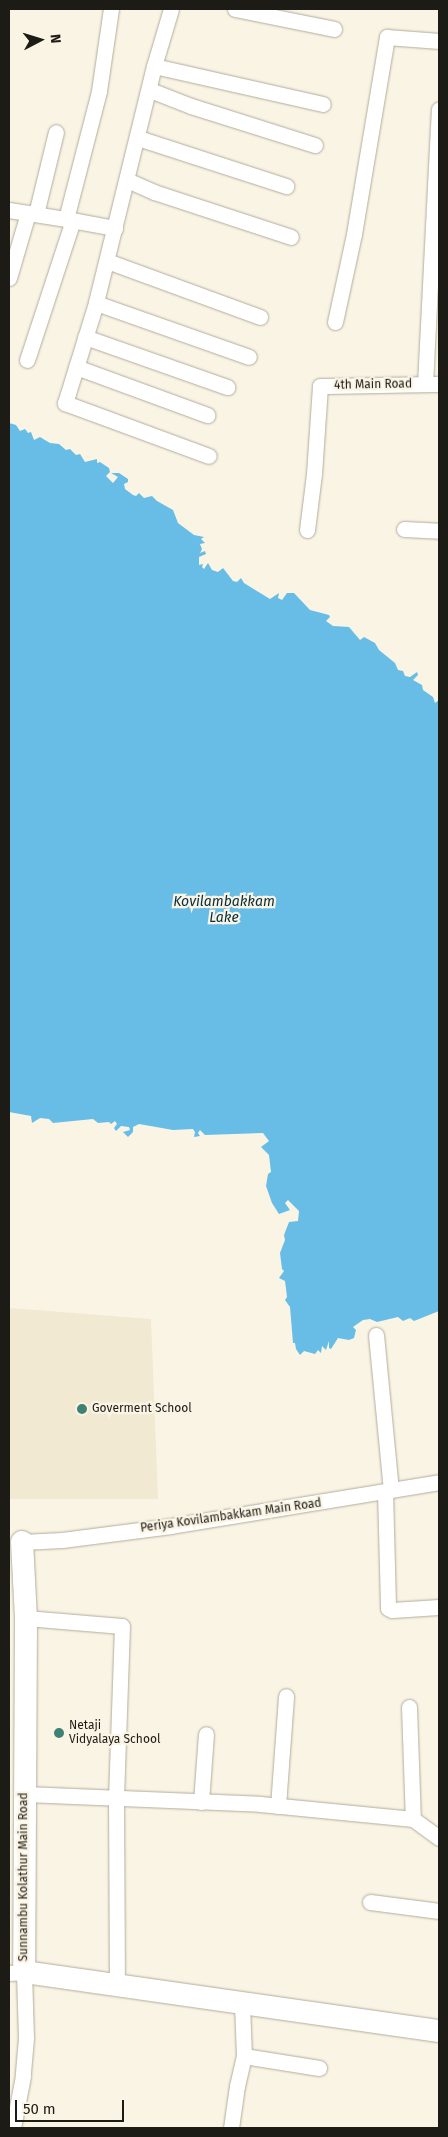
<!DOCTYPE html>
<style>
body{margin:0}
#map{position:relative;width:448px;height:2137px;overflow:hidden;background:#faf4e4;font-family:"Fira Sans",sans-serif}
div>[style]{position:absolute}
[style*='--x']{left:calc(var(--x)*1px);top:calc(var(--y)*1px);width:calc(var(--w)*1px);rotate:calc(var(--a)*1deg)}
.built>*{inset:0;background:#f1e9d2}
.water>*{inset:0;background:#67bde6}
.roads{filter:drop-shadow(0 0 1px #b1ac9d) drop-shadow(0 0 1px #b1ac9d)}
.street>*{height:15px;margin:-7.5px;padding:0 7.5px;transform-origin:7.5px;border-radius:7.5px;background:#fff}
.secondary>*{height:22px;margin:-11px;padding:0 11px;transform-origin:11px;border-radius:11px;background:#fff}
.dots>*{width:14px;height:14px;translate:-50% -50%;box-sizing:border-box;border:2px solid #faf4e4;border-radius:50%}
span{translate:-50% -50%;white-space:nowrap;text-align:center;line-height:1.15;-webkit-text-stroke:4.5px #faf4e4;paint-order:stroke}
.street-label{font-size:12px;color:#1d1b16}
.poi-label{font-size:12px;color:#1d1b16}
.left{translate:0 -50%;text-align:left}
.water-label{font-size:14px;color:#042d3e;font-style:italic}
.frame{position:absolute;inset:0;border:10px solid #1d1b16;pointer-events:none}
.north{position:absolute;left:15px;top:15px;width:50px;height:50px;-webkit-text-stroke:4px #faf4e4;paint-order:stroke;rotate:85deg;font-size:14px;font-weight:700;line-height:20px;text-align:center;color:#1d1b16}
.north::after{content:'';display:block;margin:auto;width:18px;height:22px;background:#1d1b16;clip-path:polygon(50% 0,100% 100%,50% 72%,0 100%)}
.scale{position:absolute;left:15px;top:2100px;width:109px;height:22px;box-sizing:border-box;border:2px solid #1d1b16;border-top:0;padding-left:6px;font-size:15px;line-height:18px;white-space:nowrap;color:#1d1b16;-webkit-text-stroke:4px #faf4e4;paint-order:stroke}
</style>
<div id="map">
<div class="built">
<i style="clip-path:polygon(9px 1308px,151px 1319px,158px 1499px,9px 1499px)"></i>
</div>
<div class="water">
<i style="clip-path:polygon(9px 423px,16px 425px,20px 431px,25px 429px,28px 433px,31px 432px,34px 440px,40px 437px,50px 443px,59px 444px,66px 450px,70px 449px,76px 455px,80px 454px,85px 462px,97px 459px,97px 463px,100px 462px,109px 468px,110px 472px,106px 476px,113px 483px,118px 477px,111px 473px,119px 473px,128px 479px,128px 482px,124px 484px,125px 489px,133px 495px,136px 496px,139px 493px,144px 498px,152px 496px,157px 501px,173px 510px,178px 523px,194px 535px,204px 537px,201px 539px,205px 543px,200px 544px,202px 549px,200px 553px,205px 551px,206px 554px,199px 557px,199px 565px,203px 564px,202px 567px,204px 569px,208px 563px,212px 570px,218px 572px,223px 568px,233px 581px,237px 582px,241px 578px,244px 583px,270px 599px,279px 593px,278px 598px,282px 600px,287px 593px,294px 593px,310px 610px,329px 615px,330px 617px,326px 621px,333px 626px,349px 627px,360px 640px,364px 637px,375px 643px,379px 650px,395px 663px,398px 670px,403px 671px,405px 676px,410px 677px,417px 672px,418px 675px,413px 680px,422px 685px,423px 690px,433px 697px,435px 703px,439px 700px,439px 1311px,414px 1321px,410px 1318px,403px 1321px,398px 1317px,377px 1322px,370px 1319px,363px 1320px,353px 1327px,356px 1330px,354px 1338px,349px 1340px,338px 1338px,331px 1349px,329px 1348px,329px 1341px,326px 1350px,322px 1346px,321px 1353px,318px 1350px,315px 1354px,304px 1351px,300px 1355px,296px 1349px,295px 1343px,293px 1343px,290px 1307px,285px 1300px,287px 1297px,285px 1281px,279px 1278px,284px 1271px,282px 1269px,280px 1253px,285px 1240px,284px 1235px,289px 1222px,298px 1221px,299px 1211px,288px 1200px,285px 1203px,290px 1210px,279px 1214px,272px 1203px,266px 1186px,268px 1174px,271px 1172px,269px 1155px,261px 1147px,269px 1141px,263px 1133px,205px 1135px,200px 1130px,198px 1133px,200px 1136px,194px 1137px,195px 1132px,193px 1129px,173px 1130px,139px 1124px,133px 1127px,133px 1132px,128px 1137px,123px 1132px,130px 1130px,129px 1127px,121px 1126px,116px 1131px,114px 1128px,117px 1124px,115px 1121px,111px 1124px,109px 1122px,98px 1123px,93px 1119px,53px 1123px,49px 1119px,40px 1118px,32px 1123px,31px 1116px,9px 1112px)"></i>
</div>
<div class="roads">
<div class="street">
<i style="--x:171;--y:9;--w:59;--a:106.6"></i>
<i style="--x:154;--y:66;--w:244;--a:103.8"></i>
<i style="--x:96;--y:303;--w:105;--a:107.2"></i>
<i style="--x:65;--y:403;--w:153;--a:20.2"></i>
<i style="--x:235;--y:9;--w:101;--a:11.4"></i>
<i style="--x:154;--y:66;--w:173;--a:12.7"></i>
<i style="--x:150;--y:90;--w:44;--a:21.3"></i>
<i style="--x:191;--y:106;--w:130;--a:17.5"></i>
<i style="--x:138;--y:138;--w:156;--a:18"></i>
<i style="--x:127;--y:180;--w:30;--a:24"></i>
<i style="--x:154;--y:192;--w:144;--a:18.2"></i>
<i style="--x:9;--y:210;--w:58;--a:9"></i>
<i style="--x:66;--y:219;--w:132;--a:-75.5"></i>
<i style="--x:99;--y:91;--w:83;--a:-81.7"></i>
<i style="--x:36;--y:214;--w:84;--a:-76.3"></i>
<i style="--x:66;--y:219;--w:50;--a:10.4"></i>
<i style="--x:107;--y:261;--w:163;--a:20.1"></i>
<i style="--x:9;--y:278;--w:68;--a:-73.7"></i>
<i style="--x:96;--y:303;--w:162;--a:19.4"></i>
<i style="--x:335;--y:322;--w:90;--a:-77.8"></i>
<i style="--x:354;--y:234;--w:200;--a:-80.5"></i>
<i style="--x:387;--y:37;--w:52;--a:4.4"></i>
<i style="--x:85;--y:337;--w:151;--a:19.4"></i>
<i style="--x:27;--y:360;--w:147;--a:-71.8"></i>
<i style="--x:76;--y:367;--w:140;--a:20.1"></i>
<i style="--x:425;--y:384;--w:275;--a:-87.1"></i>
<i style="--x:404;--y:529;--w:35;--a:3"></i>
<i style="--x:307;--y:530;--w:56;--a:-82.9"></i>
<i style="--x:314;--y:474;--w:88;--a:-86.1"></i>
<i style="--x:320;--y:386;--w:119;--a:-1"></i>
<i style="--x:376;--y:1335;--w:156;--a:84.5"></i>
<i style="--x:385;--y:1491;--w:117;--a:88.5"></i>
<i style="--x:388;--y:1608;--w:4;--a:27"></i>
<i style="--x:392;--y:1610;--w:47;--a:-3.7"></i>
<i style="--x:22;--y:1542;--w:40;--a:-2.9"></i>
<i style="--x:62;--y:1540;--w:110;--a:-7.3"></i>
<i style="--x:171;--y:1526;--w:272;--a:-9.3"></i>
<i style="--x:26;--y:1618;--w:96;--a:4.8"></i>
<i style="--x:122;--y:1626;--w:172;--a:92"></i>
<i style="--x:116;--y:1798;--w:187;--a:89.7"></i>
<i style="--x:409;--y:1707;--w:112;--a:88"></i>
<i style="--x:25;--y:1794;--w:235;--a:2.4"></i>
<i style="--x:260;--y:1804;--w:154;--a:5.6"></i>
<i style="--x:413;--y:1819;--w:32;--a:36"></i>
<i style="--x:201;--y:1802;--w:68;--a:-85.8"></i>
<i style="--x:278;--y:1806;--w:110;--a:-85.8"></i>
<i style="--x:370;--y:1902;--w:70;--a:7.4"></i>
<i style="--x:9;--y:1973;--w:15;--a:-4"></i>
<i style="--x:24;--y:1972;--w:66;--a:88.3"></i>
<i style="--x:26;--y:2038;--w:38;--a:95"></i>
<i style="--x:23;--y:2076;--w:53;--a:100.9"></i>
<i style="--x:244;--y:2056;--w:76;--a:9.1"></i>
<i style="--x:231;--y:2128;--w:42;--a:-81.9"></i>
<i style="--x:237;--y:2086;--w:31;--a:-77"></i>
<i style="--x:244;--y:2056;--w:53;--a:-92.2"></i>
</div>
<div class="secondary">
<i style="--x:22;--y:1542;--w:76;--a:87"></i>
<i style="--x:26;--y:1618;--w:354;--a:90.3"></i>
<i style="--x:24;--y:1972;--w:419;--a:8.1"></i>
</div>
</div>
<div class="dots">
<i style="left:82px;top:1409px;background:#3f8172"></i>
<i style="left:59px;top:1733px;background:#3f8172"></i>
</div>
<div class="street-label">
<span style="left:373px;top:385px;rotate:-1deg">4th Main Road</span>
<span style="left:231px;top:1516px;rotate:-8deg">Periya Kovilambakkam Main Road</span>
<span style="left:24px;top:1877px;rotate:-90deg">Sunnambu Kolathur Main Road</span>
</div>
<div class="poi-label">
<span class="left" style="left:92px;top:1409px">Goverment School</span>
<span class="left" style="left:69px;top:1733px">Netaji<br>Vidyalaya School</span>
</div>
<div class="water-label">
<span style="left:224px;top:910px">Kovilambakkam<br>Lake</span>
</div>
<div class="frame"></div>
<div class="north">N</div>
<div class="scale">50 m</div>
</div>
